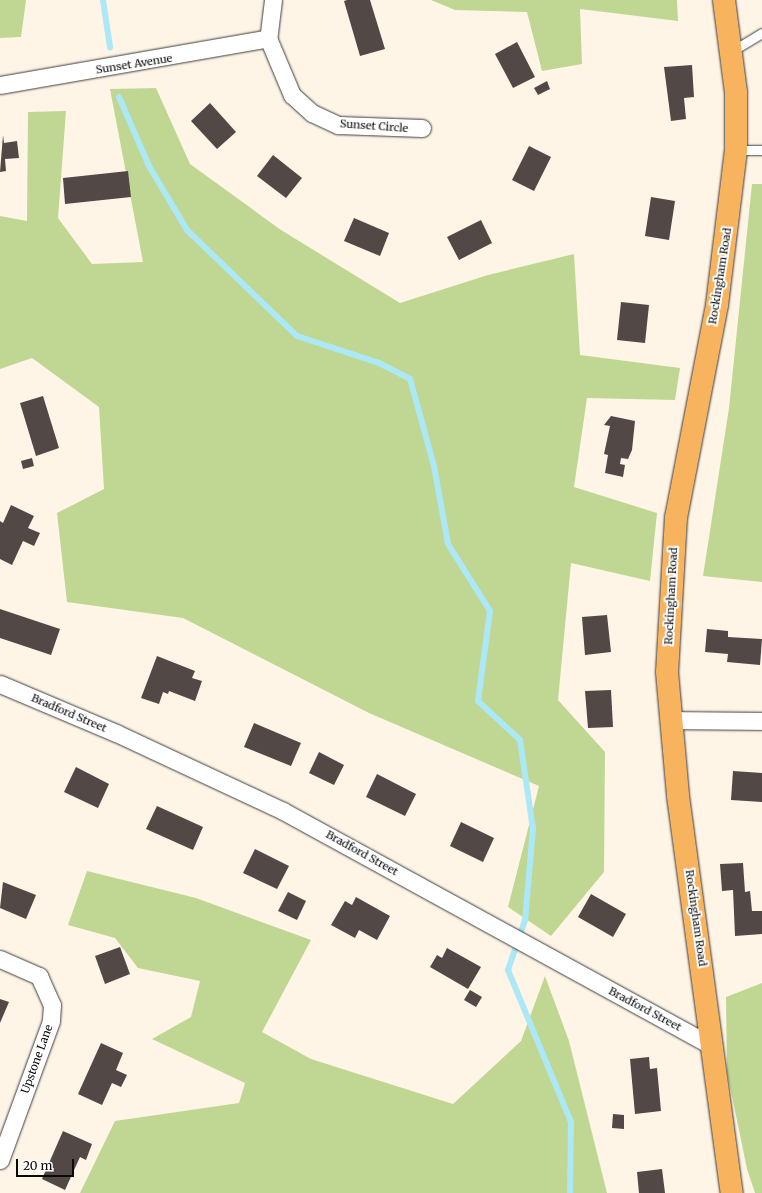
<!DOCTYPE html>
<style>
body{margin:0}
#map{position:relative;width:762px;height:1193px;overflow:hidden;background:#fff5e6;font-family:Merriweather,serif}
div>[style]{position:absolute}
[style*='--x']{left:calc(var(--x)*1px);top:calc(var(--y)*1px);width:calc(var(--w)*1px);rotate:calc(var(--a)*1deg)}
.forest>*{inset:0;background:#bfd792}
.stream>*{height:6px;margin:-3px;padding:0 3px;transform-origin:3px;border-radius:3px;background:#ace8f5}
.building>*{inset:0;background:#524846}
.roads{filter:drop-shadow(0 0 1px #3c3c3c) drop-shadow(0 0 1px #3c3c3c)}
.lane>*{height:9px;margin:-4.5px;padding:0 4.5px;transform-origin:4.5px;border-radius:4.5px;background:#fff}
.street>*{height:17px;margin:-8.5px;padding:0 8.5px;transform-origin:8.5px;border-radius:8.5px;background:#fff}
.primary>*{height:22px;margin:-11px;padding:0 11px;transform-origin:11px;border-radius:11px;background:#f7b35e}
span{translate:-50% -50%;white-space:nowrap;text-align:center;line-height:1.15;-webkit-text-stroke:4px #fff;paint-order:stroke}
.street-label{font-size:11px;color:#090909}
.scale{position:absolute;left:16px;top:1159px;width:58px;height:18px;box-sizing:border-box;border:2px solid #090909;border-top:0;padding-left:5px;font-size:12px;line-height:14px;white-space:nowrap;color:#090909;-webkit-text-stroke:3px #fff;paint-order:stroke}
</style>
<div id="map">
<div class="forest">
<i style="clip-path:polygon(0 0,26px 0,21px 37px,0 38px)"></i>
<i style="clip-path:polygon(431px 0,677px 0,678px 21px,580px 9px,582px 64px,542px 71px,527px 12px,455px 10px)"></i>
<i style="clip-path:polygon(156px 88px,190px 164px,281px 230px,400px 303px,488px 275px,574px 254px,580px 355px,680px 368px,675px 400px,587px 398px,574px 487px,657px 513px,650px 581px,571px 563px,558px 700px,605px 752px,604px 872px,551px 936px,508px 907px,539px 786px,369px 713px,183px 618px,67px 602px,57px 513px,104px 489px,99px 407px,32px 358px,0 369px,0 216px,27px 221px,28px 112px,66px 111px,58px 218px,92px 264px,143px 262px,110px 89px)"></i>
<i style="clip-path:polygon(752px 184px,762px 184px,762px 582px,703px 576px,729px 408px)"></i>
<i style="clip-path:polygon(87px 871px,196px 898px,311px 940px,262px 1032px,311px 1059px,453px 1104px,521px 1041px,545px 976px,569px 1041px,607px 1193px,80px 1193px,115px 1121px,239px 1103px,245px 1083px,152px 1039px,191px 1017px,200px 981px,138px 968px,115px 938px,68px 925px)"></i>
<i style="clip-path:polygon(762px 983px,762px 1193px,755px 1193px,747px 1169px,727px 1072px,726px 997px)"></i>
</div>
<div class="stream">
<i style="--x:103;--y:0;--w:48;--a:81.5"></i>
<i style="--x:119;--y:97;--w:75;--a:66.5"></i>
<i style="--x:149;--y:166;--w:74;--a:59.3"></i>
<i style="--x:187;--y:230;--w:78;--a:44"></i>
<i style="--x:243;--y:284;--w:75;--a:43.9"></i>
<i style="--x:297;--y:336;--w:86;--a:18.2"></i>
<i style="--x:379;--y:363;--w:35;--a:27"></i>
<i style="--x:410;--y:379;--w:90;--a:74.6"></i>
<i style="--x:434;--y:466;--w:79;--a:79.8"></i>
<i style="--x:448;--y:544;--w:79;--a:57.9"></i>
<i style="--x:490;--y:611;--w:91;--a:97.6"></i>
<i style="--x:478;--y:701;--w:57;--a:42.9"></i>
<i style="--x:520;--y:740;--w:90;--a:81.7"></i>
<i style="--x:533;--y:829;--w:91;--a:95"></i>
<i style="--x:525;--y:920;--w:53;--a:108.8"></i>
<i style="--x:508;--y:970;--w:165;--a:67.5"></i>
<i style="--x:571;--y:1122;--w:71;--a:90.8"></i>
</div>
<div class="building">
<i style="clip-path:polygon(347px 0,370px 0,385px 49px,360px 56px,344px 1px)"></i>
<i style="clip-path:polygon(517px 42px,535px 77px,513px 88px,495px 54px)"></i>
<i style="clip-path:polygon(692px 65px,694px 97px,684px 98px,686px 119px,671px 121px,664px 67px)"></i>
<i style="clip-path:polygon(547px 81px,550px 89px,538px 95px,534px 88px)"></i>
<i style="clip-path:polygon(210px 103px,236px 132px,217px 149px,191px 121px)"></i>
<i style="clip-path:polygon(3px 135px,4px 143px,17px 141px,19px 158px,5px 159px,6px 171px,0 172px)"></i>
<i style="clip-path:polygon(529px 146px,551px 157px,534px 191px,512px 180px)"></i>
<i style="clip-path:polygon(273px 155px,302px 178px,286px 198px,257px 176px)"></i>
<i style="clip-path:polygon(128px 171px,131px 197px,65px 204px,63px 178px)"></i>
<i style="clip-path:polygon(651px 197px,675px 201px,669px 240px,645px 236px)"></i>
<i style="clip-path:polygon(354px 218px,389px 233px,380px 256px,344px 241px)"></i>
<i style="clip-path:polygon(481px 220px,492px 243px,459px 260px,447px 237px)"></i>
<i style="clip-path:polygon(621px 302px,649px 305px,645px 343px,617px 340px)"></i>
<i style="clip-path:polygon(43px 396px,59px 448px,36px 456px,20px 403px)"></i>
<i style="clip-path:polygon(611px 416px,635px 421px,632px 450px,628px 459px,621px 458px,620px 464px,625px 465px,623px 477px,605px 473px,608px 455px,604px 454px,610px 426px,604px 425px)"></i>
<i style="clip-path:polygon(32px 458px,34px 466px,23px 469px,21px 461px)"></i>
<i style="clip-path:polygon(11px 505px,34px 516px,28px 528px,40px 533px,34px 546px,23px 541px,12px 565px,0 559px,0 521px,3px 523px)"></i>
<i style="clip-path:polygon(0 609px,60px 629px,51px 655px,0 638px)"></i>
<i style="clip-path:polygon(607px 615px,611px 652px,585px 655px,582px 617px)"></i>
<i style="clip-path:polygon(707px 629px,728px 631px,728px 637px,762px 639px,760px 665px,727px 662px,728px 654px,705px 652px)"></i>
<i style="clip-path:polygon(157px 656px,195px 671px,192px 678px,202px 681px,195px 701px,169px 691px,168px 694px,163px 692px,159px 704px,141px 698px)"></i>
<i style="clip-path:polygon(611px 690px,613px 727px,588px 728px,585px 691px)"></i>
<i style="clip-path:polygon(254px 723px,301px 743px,291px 766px,244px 747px)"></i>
<i style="clip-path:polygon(319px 752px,344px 765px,334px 785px,309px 773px)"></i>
<i style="clip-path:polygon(76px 767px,109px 784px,98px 808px,64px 792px)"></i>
<i style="clip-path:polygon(733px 771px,762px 773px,762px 802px,731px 800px)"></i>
<i style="clip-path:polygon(377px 774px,416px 794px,405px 816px,366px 797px)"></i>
<i style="clip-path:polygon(157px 806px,203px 827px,193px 850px,146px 829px)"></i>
<i style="clip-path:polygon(461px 822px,494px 838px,483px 862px,450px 846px)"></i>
<i style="clip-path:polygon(255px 849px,289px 866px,277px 889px,243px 873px)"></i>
<i style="clip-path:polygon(743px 863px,745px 892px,750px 891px,752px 911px,762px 911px,762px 934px,735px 936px,733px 890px,722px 891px,720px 864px)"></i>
<i style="clip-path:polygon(3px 882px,36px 895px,26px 919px,0 908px)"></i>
<i style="clip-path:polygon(288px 892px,306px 901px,297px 920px,278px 911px)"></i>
<i style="clip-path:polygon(591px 894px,626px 914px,613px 937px,578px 917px)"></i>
<i style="clip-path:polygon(356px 897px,390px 916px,377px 940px,359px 930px,355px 938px,331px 925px,345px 901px,352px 905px)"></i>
<i style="clip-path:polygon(120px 947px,130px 974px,105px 984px,95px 956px)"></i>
<i style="clip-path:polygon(447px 948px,481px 967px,468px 989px,430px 967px,437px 955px,442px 958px)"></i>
<i style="clip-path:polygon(470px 990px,482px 997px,476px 1007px,464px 1000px)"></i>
<i style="clip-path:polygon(0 999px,9px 1002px,0 1023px)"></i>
<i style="clip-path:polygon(101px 1043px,123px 1053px,116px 1070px,127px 1075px,121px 1087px,112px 1083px,102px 1105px,78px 1094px)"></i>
<i style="clip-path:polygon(649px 1057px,650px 1069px,657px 1068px,661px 1111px,635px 1114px,630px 1059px)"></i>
<i style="clip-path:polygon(613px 1114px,624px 1115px,624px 1129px,612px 1128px)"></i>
<i style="clip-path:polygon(63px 1131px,92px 1144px,86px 1160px,80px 1157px,65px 1190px,42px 1179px)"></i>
<i style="clip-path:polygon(662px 1169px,665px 1193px,639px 1193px,637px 1172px)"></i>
</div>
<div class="roads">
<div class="lane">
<i style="--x:732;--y:51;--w:35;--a:-31"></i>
<i style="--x:736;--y:150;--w:26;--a:0"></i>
</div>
<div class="street">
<i style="--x:273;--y:0;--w:38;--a:97"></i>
<i style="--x:268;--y:38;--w:62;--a:67.2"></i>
<i style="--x:292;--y:95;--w:27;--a:42"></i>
<i style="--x:312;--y:113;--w:29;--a:25"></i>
<i style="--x:338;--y:125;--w:84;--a:2"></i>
<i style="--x:0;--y:85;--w:272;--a:-9.9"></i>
<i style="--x:0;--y:684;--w:126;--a:22.9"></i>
<i style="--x:116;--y:733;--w:184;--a:25"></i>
<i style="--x:283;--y:811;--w:488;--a:28.7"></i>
<i style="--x:671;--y:720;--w:91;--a:0.6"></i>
<i style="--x:0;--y:959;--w:43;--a:23.6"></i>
<i style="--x:39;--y:976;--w:32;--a:66"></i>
<i style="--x:52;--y:1005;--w:16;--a:94"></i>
<i style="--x:51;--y:1021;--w:148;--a:110.1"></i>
</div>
<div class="primary">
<i style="--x:724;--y:0;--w:93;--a:82.6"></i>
<i style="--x:736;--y:92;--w:58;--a:90"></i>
<i style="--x:736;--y:150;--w:156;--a:97"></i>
<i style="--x:717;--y:305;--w:216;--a:100.9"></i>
<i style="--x:676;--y:517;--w:155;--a:93.3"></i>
<i style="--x:667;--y:672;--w:124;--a:84.9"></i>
<i style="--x:678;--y:796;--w:401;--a:82.3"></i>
</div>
</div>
<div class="street-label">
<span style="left:134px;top:64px;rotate:-9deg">Sunset Avenue</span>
<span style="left:374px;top:126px;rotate:4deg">Sunset Circle</span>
<span style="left:720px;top:276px;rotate:-81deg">Rockingham Road</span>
<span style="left:671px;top:596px;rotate:-87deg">Rockingham Road</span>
<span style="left:69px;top:713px;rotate:23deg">Bradford Street</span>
<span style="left:362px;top:853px;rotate:29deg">Bradford Street</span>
<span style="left:696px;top:918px;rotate:82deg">Rockingham Road</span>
<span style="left:645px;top:1009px;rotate:28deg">Bradford Street</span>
<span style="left:37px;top:1059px;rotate:-70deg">Upstone Lane</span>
</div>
<div class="scale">20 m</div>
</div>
